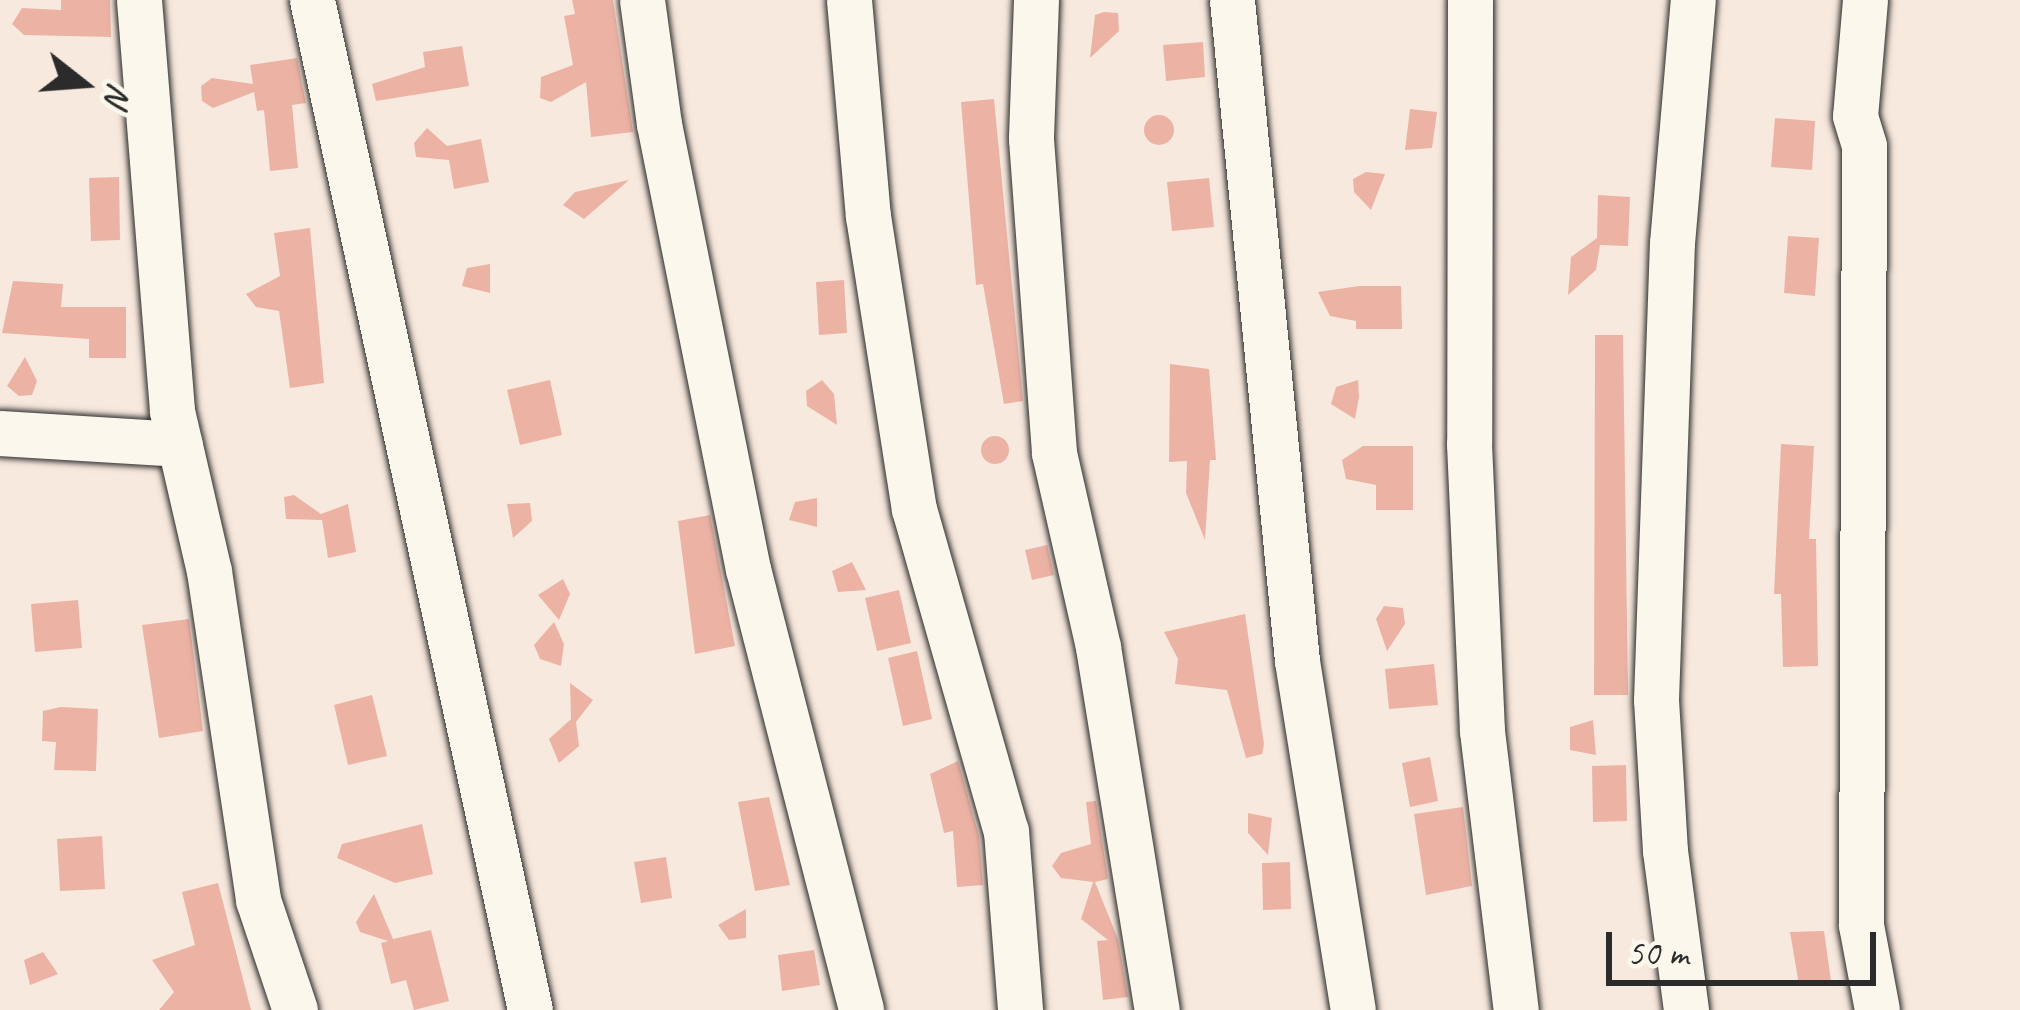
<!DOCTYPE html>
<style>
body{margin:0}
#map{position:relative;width:2020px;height:1010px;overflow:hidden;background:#f8e9de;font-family:Caveat,sans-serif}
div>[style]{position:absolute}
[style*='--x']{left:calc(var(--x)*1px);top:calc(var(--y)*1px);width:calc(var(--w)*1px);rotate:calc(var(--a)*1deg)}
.building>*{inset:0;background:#ecb3a5}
.round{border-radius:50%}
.roads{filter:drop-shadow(0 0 3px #2b2b2b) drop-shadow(0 0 3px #2b2b2b)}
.minor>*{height:45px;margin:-22.5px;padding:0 22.5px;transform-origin:22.5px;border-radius:22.5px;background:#fbf7ec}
span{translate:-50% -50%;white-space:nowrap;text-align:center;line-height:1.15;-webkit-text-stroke:12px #fbf7ec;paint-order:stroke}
.north{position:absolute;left:24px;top:24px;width:120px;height:120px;-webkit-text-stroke:9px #fbf7ec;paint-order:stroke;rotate:107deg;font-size:33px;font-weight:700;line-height:48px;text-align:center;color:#2b2b2b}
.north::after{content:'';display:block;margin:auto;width:42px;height:54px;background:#2b2b2b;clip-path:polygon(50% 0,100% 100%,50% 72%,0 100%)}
.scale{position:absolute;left:1606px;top:932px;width:270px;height:54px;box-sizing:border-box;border:6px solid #2b2b2b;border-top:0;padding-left:15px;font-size:36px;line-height:42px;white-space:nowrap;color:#2b2b2b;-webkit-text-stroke:9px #fbf7ec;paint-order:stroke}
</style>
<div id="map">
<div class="building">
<i style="clip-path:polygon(61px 0,110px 0,111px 37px,24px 35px,12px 24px,22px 8px,61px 10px)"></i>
<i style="clip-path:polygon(572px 0,613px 0,633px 132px,591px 137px,586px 82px,551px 102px,540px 98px,541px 77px,573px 65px,564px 16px,575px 14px)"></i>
<i style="clip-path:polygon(1104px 12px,1118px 13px,1119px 31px,1090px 58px,1095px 15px)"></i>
<i style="clip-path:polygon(1203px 42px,1205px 77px,1166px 81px,1163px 45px)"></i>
<i style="clip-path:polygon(462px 46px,469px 86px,376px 101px,372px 84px,425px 67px,423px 52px)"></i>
<i style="clip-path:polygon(297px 58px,306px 103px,292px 105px,298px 168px,270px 171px,264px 110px,257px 111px,254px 92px,213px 108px,202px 101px,201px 86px,212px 78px,253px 84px,250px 65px)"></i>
<i style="clip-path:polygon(994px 99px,1023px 401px,1004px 404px,983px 284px,976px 285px,961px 102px)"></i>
<i style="clip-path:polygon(1410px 109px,1437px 112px,1432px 148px,1405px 150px)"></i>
<i class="round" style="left:1144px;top:115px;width:30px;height:30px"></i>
<i style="clip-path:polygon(1775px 118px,1815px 121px,1812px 170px,1771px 167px)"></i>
<i style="clip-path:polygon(427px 128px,447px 146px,481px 139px,489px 182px,454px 189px,449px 160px,416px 157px,414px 143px)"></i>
<i style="clip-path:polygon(1366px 172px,1385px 174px,1371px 210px,1354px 192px,1353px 179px)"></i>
<i style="clip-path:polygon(119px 177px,120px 240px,91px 241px,89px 178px)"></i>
<i style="clip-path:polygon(1209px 178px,1214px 227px,1172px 231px,1167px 182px)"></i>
<i style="clip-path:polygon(629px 180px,584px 219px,563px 205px,575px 192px)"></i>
<i style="clip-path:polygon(1598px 195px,1630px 197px,1628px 246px,1600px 245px,1596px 270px,1568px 295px,1571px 257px,1597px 238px)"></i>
<i style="clip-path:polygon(310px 228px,324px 383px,290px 388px,279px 311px,256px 307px,246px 294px,280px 276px,274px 233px)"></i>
<i style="clip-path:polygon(1788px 236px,1819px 238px,1815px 296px,1784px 293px)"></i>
<i style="clip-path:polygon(490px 264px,490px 293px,462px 286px,467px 268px)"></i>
<i style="clip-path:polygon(844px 280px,847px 333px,819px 335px,816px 282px)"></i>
<i style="clip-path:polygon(13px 281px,63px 284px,61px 307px,126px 307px,126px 358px,89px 358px,89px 339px,2px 333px)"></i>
<i style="clip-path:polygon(1359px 286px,1401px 286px,1402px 329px,1356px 329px,1356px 321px,1330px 316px,1318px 292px)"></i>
<i style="clip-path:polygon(1595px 335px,1623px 335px,1628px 695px,1594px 695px)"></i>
<i style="clip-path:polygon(25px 357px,37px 381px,32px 395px,19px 396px,7px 386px)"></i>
<i style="clip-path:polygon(1170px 364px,1209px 369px,1216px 460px,1210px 460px,1205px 540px,1186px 493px,1187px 461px,1169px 462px)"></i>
<i style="clip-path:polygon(550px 380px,562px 435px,520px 445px,507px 390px)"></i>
<i style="clip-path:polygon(822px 380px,834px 394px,837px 425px,807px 406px,806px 391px)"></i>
<i style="clip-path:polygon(1358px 380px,1359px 397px,1355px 419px,1331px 404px,1336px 387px)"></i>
<i class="round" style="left:981px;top:436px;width:28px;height:28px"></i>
<i style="clip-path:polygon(1781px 444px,1814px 446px,1809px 539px,1816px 539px,1818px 666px,1783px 667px,1781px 594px,1774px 594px)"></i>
<i style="clip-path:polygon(1363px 446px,1413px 446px,1413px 510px,1376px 510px,1376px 485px,1346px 479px,1342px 460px)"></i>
<i style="clip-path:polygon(294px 495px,321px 514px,348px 504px,356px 552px,328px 558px,322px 520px,286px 519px,284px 497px)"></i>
<i style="clip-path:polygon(817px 498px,817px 527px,789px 520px,795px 502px)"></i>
<i style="clip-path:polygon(530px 503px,532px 521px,513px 538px,507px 504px)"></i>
<i style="clip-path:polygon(710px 515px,735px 646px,695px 654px,678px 521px)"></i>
<i style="clip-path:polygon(1047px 545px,1054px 575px,1032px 580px,1025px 550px)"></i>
<i style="clip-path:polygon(852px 562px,866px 590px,838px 592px,832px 571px)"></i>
<i style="clip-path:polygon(563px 579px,570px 594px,559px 620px,538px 595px)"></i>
<i style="clip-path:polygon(899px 590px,911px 643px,877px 651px,865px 598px)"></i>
<i style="clip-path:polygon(78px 600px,82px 648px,35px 652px,31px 604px)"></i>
<i style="clip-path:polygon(1384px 606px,1403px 608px,1405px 624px,1387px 651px,1376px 619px)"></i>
<i style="clip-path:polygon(1245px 614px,1264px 744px,1262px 754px,1246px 758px,1227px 690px,1175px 684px,1178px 659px,1164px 632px)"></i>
<i style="clip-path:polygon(189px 619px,203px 731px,159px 738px,142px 625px)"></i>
<i style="clip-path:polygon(554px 622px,564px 644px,561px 666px,540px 659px,534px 645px)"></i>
<i style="clip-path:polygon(917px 651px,932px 719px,903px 726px,888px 658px)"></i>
<i style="clip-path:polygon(1434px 664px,1438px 705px,1389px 709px,1385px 669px)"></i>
<i style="clip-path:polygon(570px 683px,593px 700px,576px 722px,579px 746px,559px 763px,549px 739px,571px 719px)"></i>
<i style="clip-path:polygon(372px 695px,387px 756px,348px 765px,334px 705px)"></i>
<i style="clip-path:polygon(61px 707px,98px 709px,96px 771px,54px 770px,56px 742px,42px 741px,43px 711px)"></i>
<i style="clip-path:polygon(1593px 720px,1596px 755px,1570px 750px,1570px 727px)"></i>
<i style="clip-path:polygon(1430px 757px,1438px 801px,1410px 807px,1402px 763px)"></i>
<i style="clip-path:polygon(958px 761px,979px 836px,983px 885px,957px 887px,953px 831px,944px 833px,930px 774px)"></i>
<i style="clip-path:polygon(1626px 765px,1627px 821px,1593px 822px,1592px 766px)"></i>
<i style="clip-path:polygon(769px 797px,790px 885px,755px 891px,738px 802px)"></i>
<i style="clip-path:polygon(1096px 801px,1108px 879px,1095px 882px,1118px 939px,1128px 997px,1103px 1000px,1097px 941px,1108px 940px,1081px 919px,1093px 882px,1061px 878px,1052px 866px,1061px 853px,1091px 844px,1086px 802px)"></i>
<i style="clip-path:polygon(1463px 807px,1472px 886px,1426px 895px,1414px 814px)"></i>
<i style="clip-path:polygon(1248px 813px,1272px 818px,1268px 855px,1248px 833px)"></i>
<i style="clip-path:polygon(422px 824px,433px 874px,395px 883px,337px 858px,342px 844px)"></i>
<i style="clip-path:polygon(102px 836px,105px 889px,60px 891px,57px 839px)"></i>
<i style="clip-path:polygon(666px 857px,672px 898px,641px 903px,634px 862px)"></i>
<i style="clip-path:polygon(1290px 862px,1291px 909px,1263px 910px,1262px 863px)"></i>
<i style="clip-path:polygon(218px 883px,251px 1010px,159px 1010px,174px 992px,152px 960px,195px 945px,182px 892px)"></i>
<i style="clip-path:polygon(374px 894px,393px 939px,431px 930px,449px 1001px,414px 1010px,406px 980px,391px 984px,381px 943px,388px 941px,360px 932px,356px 922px)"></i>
<i style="clip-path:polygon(746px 909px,746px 938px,729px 940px,718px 925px)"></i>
<i style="clip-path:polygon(1824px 931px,1831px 981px,1799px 985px,1790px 932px)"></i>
<i style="clip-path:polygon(814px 950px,820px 985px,782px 991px,778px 955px)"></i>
<i style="clip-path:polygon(43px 952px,58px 974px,30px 985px,24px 960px)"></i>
</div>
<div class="roads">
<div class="minor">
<i style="--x:139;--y:0;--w:412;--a:85.4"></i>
<i style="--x:172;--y:411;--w:164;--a:77"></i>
<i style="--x:209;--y:571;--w:333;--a:81.5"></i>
<i style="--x:258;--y:900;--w:116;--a:71.4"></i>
<i style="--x:312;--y:0;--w:1033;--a:77.82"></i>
<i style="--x:642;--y:0;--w:125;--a:82.2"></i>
<i style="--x:659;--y:124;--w:454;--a:78.7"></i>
<i style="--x:748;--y:569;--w:455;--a:75.6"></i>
<i style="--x:849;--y:0;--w:217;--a:85"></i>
<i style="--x:868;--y:216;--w:297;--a:81.1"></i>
<i style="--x:914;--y:509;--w:335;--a:74.1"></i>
<i style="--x:1006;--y:831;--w:180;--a:85.5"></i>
<i style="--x:1036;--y:0;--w:139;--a:92.1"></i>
<i style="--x:1031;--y:139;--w:315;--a:85.8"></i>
<i style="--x:1054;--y:453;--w:199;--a:77.2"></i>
<i style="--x:1098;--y:647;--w:368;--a:80.8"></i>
<i style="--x:1232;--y:0;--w:664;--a:84.38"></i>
<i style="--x:1297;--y:661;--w:353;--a:80.9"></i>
<i style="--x:1470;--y:0;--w:444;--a:90.1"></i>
<i style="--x:1469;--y:444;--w:287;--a:87.4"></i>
<i style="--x:1482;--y:731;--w:281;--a:83.1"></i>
<i style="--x:1865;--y:0;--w:116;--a:94.9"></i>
<i style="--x:1855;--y:116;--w:31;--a:73"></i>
<i style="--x:1864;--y:146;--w:779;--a:90.22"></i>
<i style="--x:1861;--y:925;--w:86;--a:79.3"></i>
<i style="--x:0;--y:433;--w:180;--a:3.5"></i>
<i style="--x:1686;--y:1010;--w:160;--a:-97.5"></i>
<i style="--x:1665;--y:851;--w:151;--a:-93.4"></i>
<i style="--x:1656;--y:700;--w:457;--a:-88"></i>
<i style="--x:1672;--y:243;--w:244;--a:-85.1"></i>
</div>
</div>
<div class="north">N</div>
<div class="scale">50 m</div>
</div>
